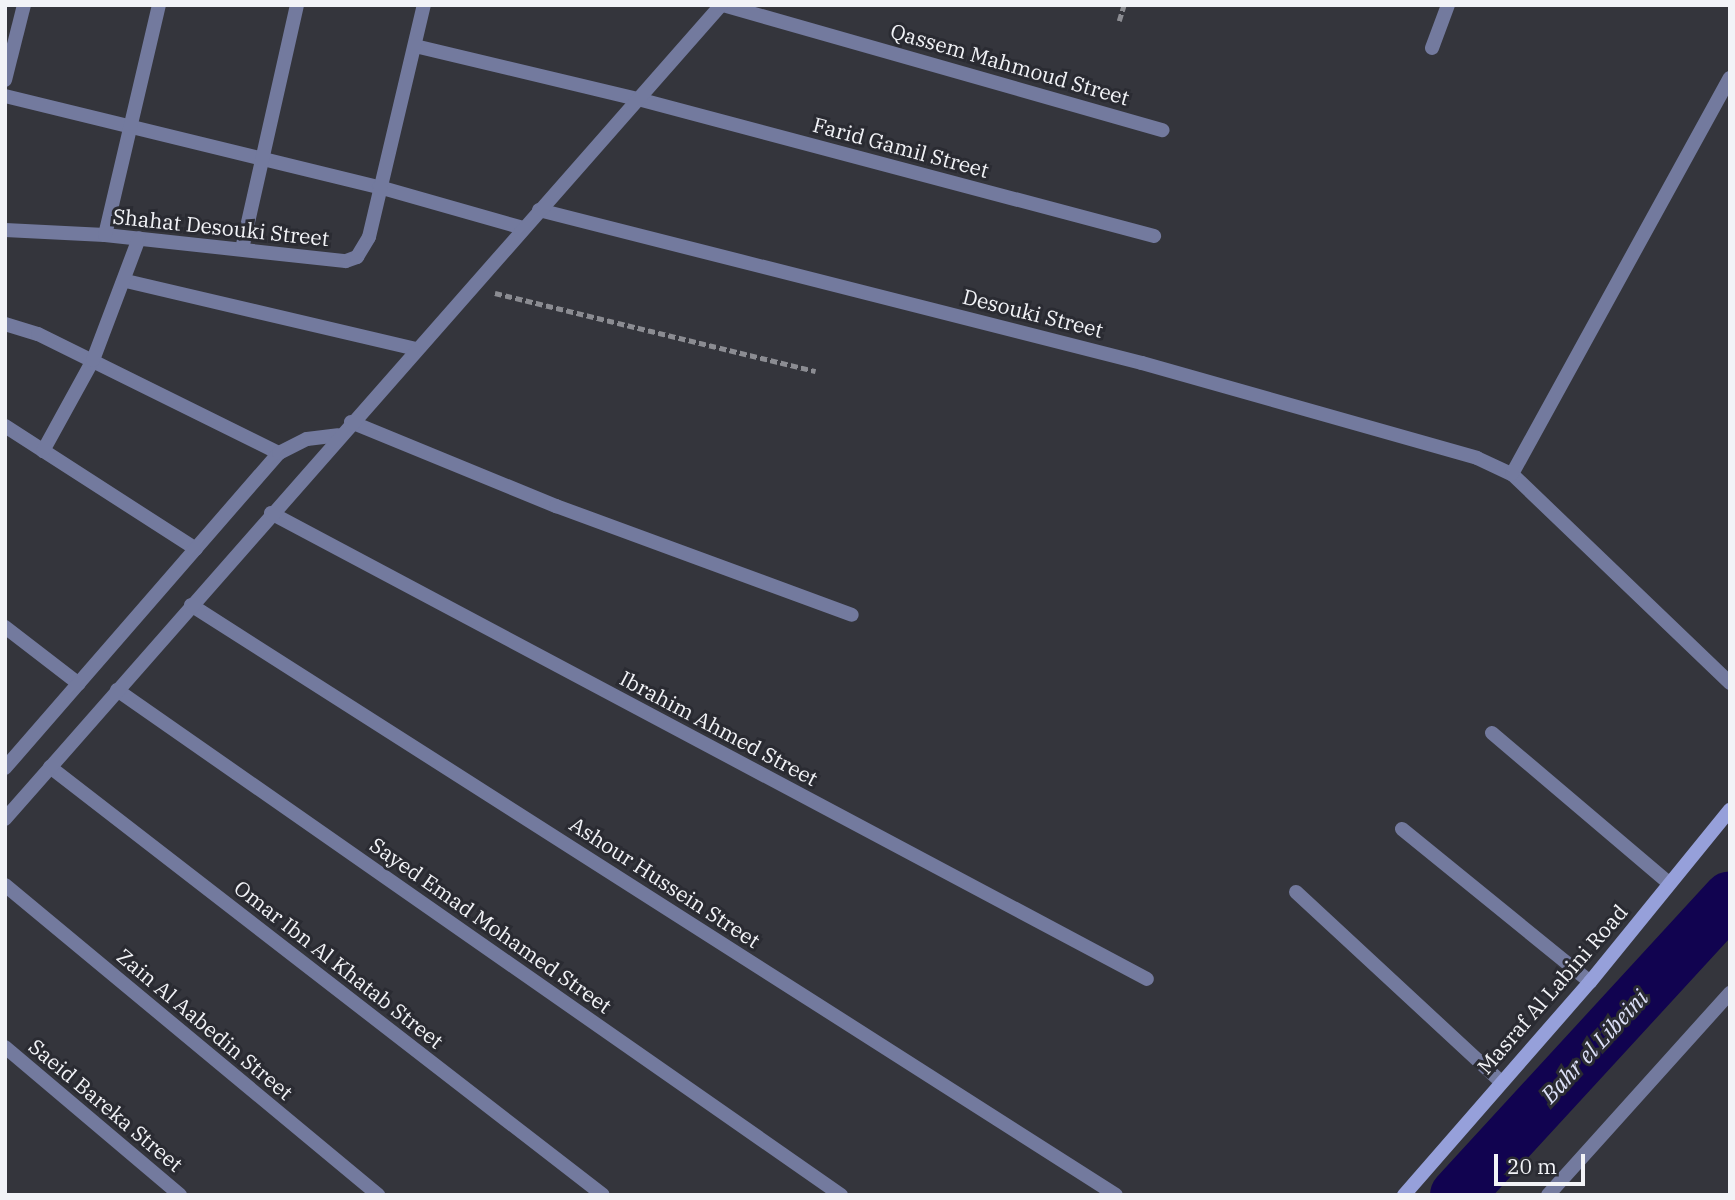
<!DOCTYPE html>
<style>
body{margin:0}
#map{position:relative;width:1735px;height:1200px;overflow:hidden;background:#34353c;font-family:"IBM Plex Serif",serif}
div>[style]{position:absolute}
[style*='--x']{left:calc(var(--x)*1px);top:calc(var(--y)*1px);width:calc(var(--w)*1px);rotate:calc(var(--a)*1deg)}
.river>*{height:54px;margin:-27px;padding:0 27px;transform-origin:27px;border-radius:27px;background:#110350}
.path>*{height:4.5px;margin-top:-2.25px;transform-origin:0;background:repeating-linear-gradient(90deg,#8b8c92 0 7px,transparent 0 10.5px)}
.street>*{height:14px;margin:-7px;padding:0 7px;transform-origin:7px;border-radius:7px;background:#737a9e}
.secondary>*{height:14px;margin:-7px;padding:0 7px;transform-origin:7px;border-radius:7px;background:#96a0da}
span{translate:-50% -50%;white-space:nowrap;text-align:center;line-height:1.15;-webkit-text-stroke:6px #2a2b32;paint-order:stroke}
.street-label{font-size:21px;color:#f2f3f7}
.water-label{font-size:23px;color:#dce0f7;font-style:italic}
.frame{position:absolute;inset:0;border:7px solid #f2f3f7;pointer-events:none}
.scale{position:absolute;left:1494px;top:1154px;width:91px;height:32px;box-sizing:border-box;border:4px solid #f2f3f7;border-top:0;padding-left:9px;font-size:21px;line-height:24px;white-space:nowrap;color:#f2f3f7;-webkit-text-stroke:5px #2a2b32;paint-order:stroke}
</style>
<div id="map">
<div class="river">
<i style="--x:1457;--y:1195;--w:403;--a:-47.4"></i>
</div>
<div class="path">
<i style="--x:1119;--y:21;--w:17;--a:-73"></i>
<i style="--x:495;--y:293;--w:330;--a:13.7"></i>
</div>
<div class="street">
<i style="--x:723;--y:5;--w:457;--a:15.9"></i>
<i style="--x:415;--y:46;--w:229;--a:13.4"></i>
<i style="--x:638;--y:99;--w:534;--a:14.87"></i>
<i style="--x:1432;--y:48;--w:46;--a:-69.6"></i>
<i style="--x:5;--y:80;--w:77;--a:-75.8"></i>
<i style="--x:5;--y:96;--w:385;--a:13.7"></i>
<i style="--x:379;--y:187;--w:150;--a:15.9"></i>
<i style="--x:539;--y:210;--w:622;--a:14.24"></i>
<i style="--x:1142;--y:363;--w:348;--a:15.8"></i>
<i style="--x:1477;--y:458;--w:38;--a:25"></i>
<i style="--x:1512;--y:474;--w:302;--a:43.8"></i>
<i style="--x:5;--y:230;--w:100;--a:2.9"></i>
<i style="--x:105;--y:235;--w:242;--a:6.2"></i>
<i style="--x:346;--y:261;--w:12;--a:-20"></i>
<i style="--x:357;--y:257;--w:23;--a:-59"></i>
<i style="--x:369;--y:237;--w:238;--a:-76.7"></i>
<i style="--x:105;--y:235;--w:236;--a:-76.8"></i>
<i style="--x:242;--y:249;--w:250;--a:-77.3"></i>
<i style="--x:126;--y:281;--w:298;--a:13.2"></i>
<i style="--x:5;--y:324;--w:34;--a:17"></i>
<i style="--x:38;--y:334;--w:269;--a:26.3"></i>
<i style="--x:351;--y:422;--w:222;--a:22.3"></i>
<i style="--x:556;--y:506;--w:315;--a:20.2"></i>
<i style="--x:5;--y:426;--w:227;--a:32.8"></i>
<i style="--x:43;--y:451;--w:104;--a:-61.2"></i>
<i style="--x:93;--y:360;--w:130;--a:-69.3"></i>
<i style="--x:1512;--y:474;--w:452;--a:-61.2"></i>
<i style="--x:271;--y:513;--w:992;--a:28.01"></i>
<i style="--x:191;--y:605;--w:1097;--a:32.53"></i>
<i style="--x:5;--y:627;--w:93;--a:37.6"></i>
<i style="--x:117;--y:690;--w:883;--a:34.9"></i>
<i style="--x:1492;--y:733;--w:232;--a:40.3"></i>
<i style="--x:50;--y:767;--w:699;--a:37.74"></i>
<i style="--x:5;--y:768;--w:417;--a:-49"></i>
<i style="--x:279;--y:453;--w:31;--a:-27"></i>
<i style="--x:307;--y:439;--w:31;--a:-7"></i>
<i style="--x:5;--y:819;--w:1084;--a:-48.66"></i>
<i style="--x:1402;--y:829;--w:242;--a:39.1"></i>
<i style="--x:5;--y:885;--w:485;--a:39.7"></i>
<i style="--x:1296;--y:892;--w:278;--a:42.8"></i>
<i style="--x:5;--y:1047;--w:229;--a:40.2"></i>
<i style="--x:1548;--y:1195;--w:272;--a:-48"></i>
</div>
<div class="secondary">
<i style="--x:1404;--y:1195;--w:283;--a:-48.9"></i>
<i style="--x:1590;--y:982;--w:222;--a:-50.9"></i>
</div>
<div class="street-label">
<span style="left:1010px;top:64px;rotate:16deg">Qassem Mahmoud Street</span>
<span style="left:901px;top:147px;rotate:15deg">Farid Gamil Street</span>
<span style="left:221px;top:227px;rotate:6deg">Shahat Desouki Street</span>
<span style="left:1033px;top:313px;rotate:14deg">Desouki Street</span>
<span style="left:719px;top:728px;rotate:28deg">Ibrahim Ahmed Street</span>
<span style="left:665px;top:882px;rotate:33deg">Ashour Hussein Street</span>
<span style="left:491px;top:925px;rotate:35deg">Sayed Emad Mohamed Street</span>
<span style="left:339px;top:964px;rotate:38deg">Omar Ibn Al Khatab Street</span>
<span style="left:1552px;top:989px;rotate:-49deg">Masraf Al Labini Road</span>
<span style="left:205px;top:1024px;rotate:40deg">Zain Al Aabedin Street</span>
<span style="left:106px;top:1105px;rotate:40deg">Saeid Bareka Street</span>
</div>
<div class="water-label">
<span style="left:1594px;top:1046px;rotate:-47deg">Bahr el Libeini</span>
</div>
<div class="frame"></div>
<div class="scale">20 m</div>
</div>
